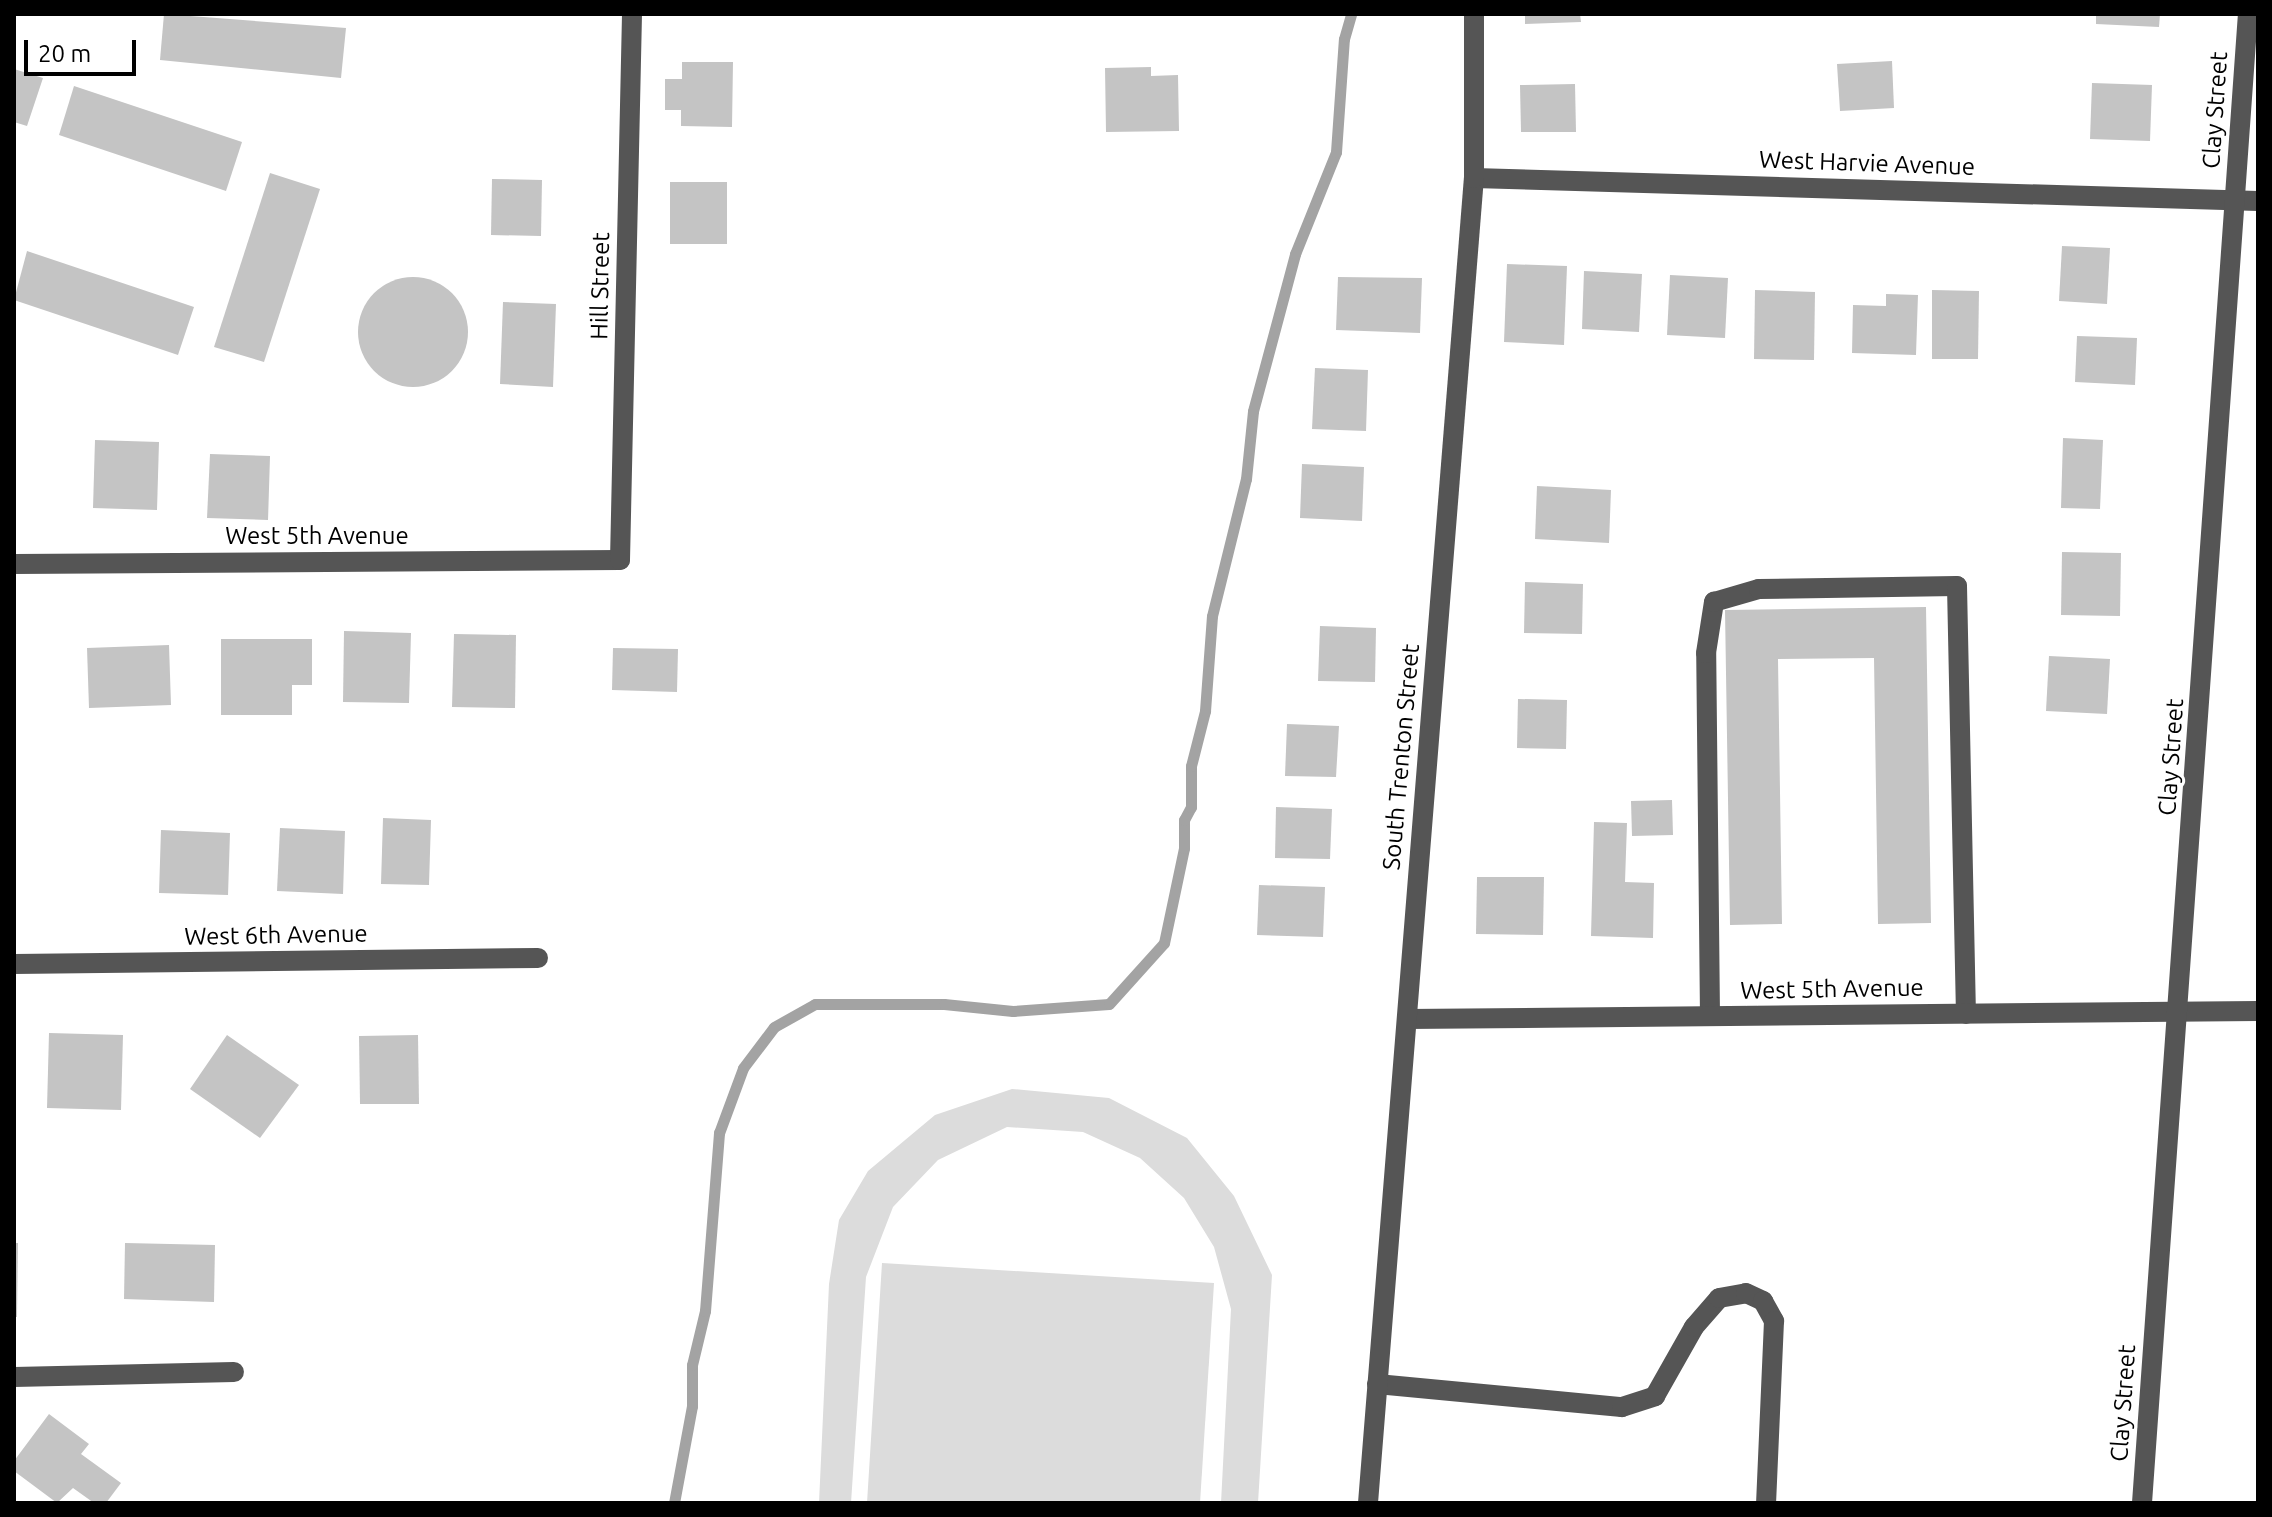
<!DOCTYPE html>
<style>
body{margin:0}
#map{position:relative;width:2272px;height:1517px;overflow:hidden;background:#fff;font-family:Ubuntu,sans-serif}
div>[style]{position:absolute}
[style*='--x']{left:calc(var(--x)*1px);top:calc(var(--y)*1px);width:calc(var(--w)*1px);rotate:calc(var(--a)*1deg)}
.green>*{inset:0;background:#dcdcdc}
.stream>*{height:11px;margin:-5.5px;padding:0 5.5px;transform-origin:5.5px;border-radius:5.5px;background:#a3a3a3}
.building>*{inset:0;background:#c4c4c4}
.round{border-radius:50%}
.minor>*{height:20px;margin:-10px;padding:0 10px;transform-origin:10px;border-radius:10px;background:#555}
span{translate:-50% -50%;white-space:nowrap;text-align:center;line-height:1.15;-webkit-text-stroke:6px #fff;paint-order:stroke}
.street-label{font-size:24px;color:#000}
.frame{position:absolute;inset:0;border:16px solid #000;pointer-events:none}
.scale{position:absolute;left:24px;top:40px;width:112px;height:36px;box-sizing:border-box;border:4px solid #000;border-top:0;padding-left:10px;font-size:24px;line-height:28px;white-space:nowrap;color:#000;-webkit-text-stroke:6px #fff;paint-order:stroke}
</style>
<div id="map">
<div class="green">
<i style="clip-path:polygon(1012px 1089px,1109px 1098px,1187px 1138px,1234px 1196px,1272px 1275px,1258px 1503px,1221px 1503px,1231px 1309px,1214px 1247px,1184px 1198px,1140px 1158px,1083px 1132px,1007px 1127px,938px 1160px,893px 1207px,866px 1277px,851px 1503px,819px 1503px,829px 1284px,839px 1220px,868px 1171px,935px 1115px)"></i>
<i style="clip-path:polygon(882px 1263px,1214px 1283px,1200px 1503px,867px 1503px)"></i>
</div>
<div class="stream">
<i style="--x:674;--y:1503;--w:99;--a:-79.5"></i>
<i style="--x:692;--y:1406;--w:41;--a:-90"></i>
<i style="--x:692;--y:1365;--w:56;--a:-76.5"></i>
<i style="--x:705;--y:1311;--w:179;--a:-85.5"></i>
<i style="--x:719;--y:1133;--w:69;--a:-69.7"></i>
<i style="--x:743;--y:1068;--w:51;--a:-52.9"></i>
<i style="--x:774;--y:1027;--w:47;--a:-29.3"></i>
<i style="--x:815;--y:1004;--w:129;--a:0"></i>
<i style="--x:944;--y:1004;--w:69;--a:5.8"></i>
<i style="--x:1013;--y:1011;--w:96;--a:-4.2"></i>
<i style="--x:1109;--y:1004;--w:82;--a:-48"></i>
<i style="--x:1164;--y:943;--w:97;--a:-78.1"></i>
<i style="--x:1184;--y:848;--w:28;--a:-90"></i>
<i style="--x:1184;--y:820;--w:15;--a:-62"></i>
<i style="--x:1191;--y:807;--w:41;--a:-90"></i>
<i style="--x:1191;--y:766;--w:57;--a:-75.7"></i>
<i style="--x:1205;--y:711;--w:95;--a:-85.8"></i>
<i style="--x:1212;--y:616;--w:141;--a:-76.1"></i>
<i style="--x:1246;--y:479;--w:68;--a:-84.1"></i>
<i style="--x:1253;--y:411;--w:163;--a:-75"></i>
<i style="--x:1295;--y:254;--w:110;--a:-68.1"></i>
<i style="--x:1336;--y:152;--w:113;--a:-86"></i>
<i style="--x:1344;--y:39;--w:26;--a:-74"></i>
</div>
<div class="building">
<i style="clip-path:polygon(164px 14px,346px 28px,341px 78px,160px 60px)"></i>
<i style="clip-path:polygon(1525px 14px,1580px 14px,1581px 22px,1525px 24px)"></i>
<i style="clip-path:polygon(2096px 14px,2160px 14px,2159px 27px,2096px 24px)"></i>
<i style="clip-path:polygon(1892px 61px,1894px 108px,1840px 111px,1837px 64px)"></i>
<i style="clip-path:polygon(682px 62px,733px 62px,732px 127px,681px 126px,681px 110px,665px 110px,665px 79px,682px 79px)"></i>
<i style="clip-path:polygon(1151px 67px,1151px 76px,1178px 75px,1179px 131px,1106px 132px,1105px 68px)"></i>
<i style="clip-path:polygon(14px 69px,43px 78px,27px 126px,14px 122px)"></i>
<i style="clip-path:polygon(2092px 83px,2152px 85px,2150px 141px,2090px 139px)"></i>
<i style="clip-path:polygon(1575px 84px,1576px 132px,1521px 132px,1520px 85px)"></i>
<i style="clip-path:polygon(74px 86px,242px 142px,226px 191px,59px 135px)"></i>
<i style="clip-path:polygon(270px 173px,320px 189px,264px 362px,214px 347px)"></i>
<i style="clip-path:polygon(492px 179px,542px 180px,541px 236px,491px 235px)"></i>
<i style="clip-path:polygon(670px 182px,727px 182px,727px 244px,670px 244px)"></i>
<i style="clip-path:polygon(2062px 246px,2110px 248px,2107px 304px,2059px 301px)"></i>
<i style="clip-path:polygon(27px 251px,194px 307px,178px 355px,14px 300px)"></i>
<i style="clip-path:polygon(1507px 264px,1567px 266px,1564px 345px,1504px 342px)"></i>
<i style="clip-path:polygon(1584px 271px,1642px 274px,1639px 332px,1582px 329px)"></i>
<i style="clip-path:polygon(1670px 275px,1728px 278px,1725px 338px,1667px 335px)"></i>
<i style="clip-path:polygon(1338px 277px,1422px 278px,1420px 333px,1336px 330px)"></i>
<i class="round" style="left:358px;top:277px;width:110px;height:110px"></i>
<i style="clip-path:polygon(1755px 290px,1815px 292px,1814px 360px,1754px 359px)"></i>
<i style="clip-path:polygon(1932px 290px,1979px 291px,1978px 359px,1932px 359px)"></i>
<i style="clip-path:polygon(1886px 294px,1918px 295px,1916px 355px,1852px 353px,1853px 305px,1886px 306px)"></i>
<i style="clip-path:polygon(503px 302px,556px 304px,553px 387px,500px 384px)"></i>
<i style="clip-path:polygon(2077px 336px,2137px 338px,2135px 385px,2075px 382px)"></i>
<i style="clip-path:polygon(1315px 368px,1368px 370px,1366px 431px,1312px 429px)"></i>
<i style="clip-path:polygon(2063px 438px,2103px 440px,2100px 509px,2061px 508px)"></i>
<i style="clip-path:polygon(95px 440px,159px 442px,157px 510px,93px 508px)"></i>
<i style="clip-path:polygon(210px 454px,270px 456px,268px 520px,207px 518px)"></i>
<i style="clip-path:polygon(1302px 464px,1364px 467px,1362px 521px,1300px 518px)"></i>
<i style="clip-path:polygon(1537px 486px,1611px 490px,1609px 543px,1535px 539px)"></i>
<i style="clip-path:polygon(2062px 552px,2121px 553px,2120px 616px,2061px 615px)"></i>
<i style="clip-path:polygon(1525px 582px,1583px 584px,1582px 634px,1524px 633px)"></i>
<i style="clip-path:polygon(1926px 607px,1931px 923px,1878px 924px,1874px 658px,1778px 659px,1782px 924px,1730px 925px,1725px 610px)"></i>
<i style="clip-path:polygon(1320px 626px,1376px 628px,1375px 682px,1318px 681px)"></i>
<i style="clip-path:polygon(344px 631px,411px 633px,409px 703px,343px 702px)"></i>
<i style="clip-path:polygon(454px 634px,516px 635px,515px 708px,452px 707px)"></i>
<i style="clip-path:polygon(221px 639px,312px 639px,312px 685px,292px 685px,292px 715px,221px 715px)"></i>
<i style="clip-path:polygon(169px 645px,171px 705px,89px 708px,87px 648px)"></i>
<i style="clip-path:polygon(613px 648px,678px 649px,677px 692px,612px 690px)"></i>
<i style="clip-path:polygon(2049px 656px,2110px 659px,2107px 714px,2046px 711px)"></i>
<i style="clip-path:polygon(1518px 699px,1567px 700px,1566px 749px,1517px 748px)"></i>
<i style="clip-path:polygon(1287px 724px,1339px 726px,1336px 777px,1285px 776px)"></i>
<i style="clip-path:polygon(1672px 800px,1673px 835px,1632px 836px,1631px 801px)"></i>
<i style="clip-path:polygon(1276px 807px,1332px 809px,1330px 859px,1275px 858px)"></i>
<i style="clip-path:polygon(383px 818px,431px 820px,429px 885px,381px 884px)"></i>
<i style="clip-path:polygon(1594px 822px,1627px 823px,1625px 882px,1654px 883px,1653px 938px,1591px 936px)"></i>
<i style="clip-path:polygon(280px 828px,345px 831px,343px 894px,277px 891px)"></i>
<i style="clip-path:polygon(161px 830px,230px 833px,228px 895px,159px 893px)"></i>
<i style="clip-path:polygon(1477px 877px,1544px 877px,1543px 935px,1476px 934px)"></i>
<i style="clip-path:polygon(1259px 885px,1325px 887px,1323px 937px,1257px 935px)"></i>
<i style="clip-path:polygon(49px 1033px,123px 1035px,121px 1110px,47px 1108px)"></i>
<i style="clip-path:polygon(227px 1035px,299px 1085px,260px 1138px,190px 1089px)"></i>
<i style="clip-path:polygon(418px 1035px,419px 1104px,360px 1104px,359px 1036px)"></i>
<i style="clip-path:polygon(14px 1243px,18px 1243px,17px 1317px,14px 1317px)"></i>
<i style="clip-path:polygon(125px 1243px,215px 1245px,214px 1302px,124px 1299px)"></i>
<i style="clip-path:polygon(49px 1414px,89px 1444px,81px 1454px,121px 1483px,106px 1503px,94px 1503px,73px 1488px,57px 1503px,14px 1471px,14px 1461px)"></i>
</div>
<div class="minor">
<i style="--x:1474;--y:178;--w:784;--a:1.68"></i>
<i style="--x:14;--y:564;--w:606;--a:-0.38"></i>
<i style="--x:620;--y:560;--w:546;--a:-88.74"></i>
<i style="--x:14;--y:964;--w:524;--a:-0.66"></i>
<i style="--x:1710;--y:1016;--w:363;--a:-90.6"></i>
<i style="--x:1706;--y:653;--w:52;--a:-81.1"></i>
<i style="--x:1714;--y:602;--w:47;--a:-16.1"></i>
<i style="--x:1759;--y:589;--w:198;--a:-0.9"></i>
<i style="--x:1957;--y:586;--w:428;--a:88.8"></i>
<i style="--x:1407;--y:1019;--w:851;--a:-0.54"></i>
<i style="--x:14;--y:1377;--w:220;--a:-1.3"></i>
<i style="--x:1377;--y:1384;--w:246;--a:5.4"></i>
<i style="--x:1622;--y:1407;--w:35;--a:-18"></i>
<i style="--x:1655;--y:1396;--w:79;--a:-60.5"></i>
<i style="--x:1694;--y:1327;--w:38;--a:-49"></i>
<i style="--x:1719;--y:1298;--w:27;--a:-10"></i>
<i style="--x:1746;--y:1293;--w:19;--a:25"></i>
<i style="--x:1763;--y:1301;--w:23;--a:61"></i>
<i style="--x:1774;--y:1321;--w:182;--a:92.5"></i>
<i style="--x:1368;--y:1503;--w:1329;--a:-85.43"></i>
<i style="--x:1474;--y:178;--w:164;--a:-90"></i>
<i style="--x:2142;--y:1503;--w:1493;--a:-85.93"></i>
</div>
<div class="street-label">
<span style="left:2215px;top:110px;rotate:-86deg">Clay Street</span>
<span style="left:1867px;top:163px;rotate:2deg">West Harvie Avenue</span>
<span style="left:600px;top:286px;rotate:-89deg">Hill Street</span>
<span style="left:317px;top:536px">West 5th Avenue</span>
<span style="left:1401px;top:757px;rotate:-85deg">South Trenton Street</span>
<span style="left:2171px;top:757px;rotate:-86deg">Clay Street</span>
<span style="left:276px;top:935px;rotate:-1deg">West 6th Avenue</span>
<span style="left:1832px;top:989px;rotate:-1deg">West 5th Avenue</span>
<span style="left:2123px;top:1403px;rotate:-86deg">Clay Street</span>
</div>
<div class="frame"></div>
<div class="scale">20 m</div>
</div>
